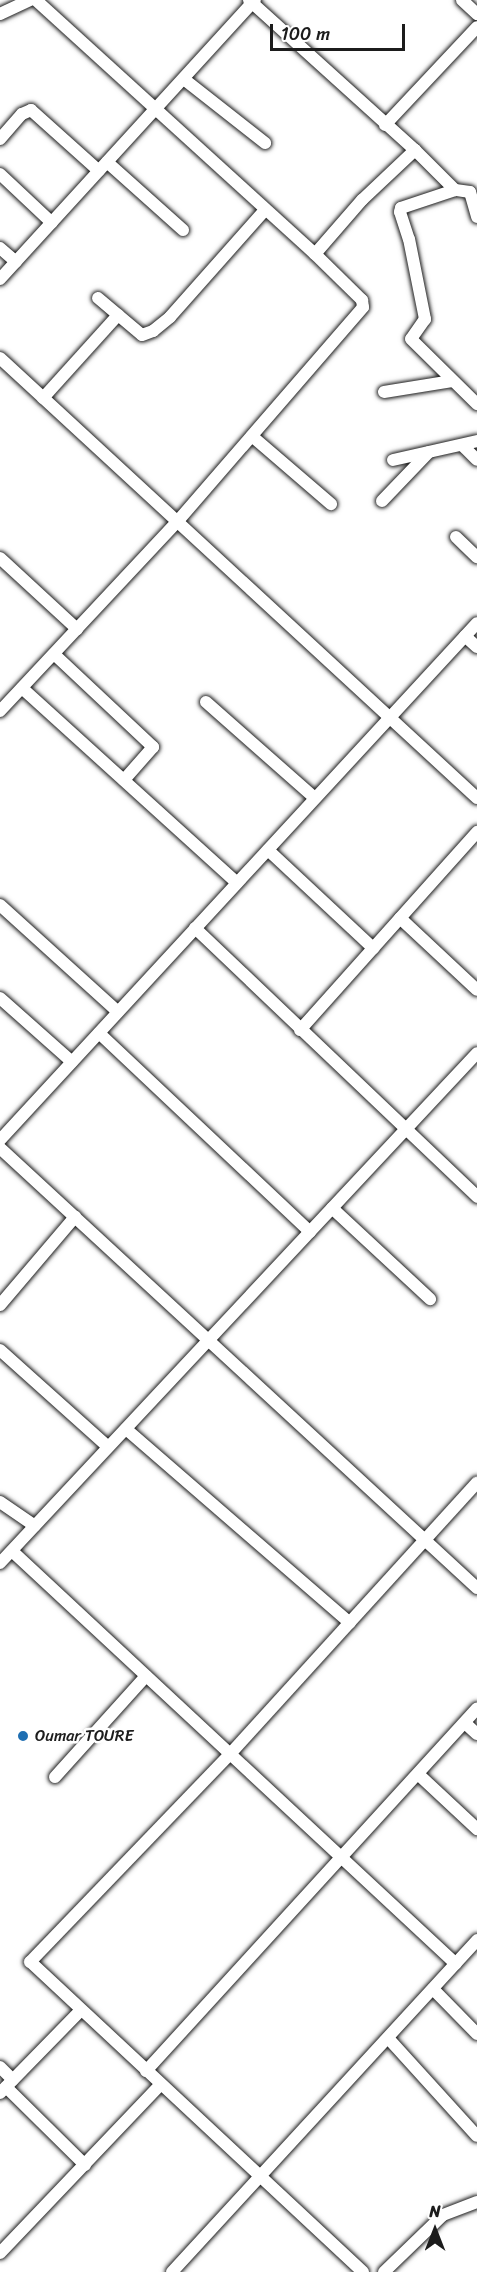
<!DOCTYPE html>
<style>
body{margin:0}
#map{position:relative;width:477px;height:2272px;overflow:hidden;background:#fff;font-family:Sriracha,sans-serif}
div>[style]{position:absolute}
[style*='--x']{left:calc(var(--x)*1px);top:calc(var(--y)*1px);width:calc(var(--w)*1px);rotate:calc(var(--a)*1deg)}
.roads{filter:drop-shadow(0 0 2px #1c1c1c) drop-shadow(0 0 2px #1c1c1c)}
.minor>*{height:12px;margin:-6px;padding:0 6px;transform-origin:6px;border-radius:6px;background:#fff}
.dots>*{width:16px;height:16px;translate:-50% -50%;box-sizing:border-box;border:3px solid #fff;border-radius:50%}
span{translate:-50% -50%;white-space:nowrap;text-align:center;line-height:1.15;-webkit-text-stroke:5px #fff;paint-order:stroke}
.poi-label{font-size:16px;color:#1c1c1c}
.left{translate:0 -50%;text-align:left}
.north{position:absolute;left:405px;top:2200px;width:60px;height:60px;-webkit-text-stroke:4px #fff;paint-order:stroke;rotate:0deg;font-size:16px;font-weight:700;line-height:24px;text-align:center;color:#1c1c1c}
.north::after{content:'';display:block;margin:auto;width:21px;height:27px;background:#1c1c1c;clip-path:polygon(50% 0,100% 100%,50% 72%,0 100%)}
.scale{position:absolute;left:270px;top:24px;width:135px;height:27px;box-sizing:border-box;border:3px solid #1c1c1c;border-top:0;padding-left:8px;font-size:18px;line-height:21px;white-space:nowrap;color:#1c1c1c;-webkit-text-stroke:4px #fff;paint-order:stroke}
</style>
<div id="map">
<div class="roads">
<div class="minor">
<i style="--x:249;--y:0;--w:224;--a:42.1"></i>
<i style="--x:415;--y:150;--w:57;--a:45"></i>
<i style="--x:462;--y:0;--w:21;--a:43"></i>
<i style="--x:0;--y:14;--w:33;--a:-25"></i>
<i style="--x:185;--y:80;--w:102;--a:38.2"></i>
<i style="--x:385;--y:125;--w:134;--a:-46.8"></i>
<i style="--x:0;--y:139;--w:33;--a:-49"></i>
<i style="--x:22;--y:114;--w:10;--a:-24"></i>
<i style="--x:31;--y:110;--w:91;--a:41.9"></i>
<i style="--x:107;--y:162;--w:102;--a:41.8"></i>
<i style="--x:0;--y:174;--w:71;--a:43.3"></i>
<i style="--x:470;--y:192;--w:15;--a:-172"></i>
<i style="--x:455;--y:190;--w:57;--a:161.6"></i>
<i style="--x:401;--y:208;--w:4;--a:104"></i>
<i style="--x:400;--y:212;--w:28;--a:72"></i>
<i style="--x:409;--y:239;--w:82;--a:78.7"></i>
<i style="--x:425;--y:319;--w:24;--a:125"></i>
<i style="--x:411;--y:339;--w:93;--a:44.6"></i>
<i style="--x:470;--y:192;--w:26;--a:74"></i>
<i style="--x:0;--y:248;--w:21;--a:41"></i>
<i style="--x:315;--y:254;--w:72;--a:-49"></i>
<i style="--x:362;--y:200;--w:73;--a:-43.3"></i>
<i style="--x:0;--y:279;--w:378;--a:-47.6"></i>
<i style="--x:98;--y:298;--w:57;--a:40.1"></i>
<i style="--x:142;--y:335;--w:12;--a:-20"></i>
<i style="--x:153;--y:331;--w:22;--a:-39"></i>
<i style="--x:170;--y:317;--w:143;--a:-48.4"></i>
<i style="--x:0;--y:358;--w:649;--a:42.69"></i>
<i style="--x:384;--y:392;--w:69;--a:-9.2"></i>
<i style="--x:43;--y:398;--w:112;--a:-47.9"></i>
<i style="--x:253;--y:437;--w:103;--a:40.7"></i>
<i style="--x:462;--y:445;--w:21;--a:45"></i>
<i style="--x:393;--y:460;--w:86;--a:-12.7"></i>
<i style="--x:382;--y:501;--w:68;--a:-46.2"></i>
<i style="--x:456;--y:537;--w:29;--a:44"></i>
<i style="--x:0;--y:558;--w:105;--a:42.7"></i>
<i style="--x:465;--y:636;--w:16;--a:43"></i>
<i style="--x:54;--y:654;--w:136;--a:43.2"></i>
<i style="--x:153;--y:747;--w:44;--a:131.3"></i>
<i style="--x:22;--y:688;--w:290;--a:42.2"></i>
<i style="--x:206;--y:702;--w:145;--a:41.4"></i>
<i style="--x:0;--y:711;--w:259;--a:-46.9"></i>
<i style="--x:177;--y:522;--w:284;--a:-49.1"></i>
<i style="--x:363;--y:307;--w:7;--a:-98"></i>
<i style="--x:362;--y:300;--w:66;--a:-135.6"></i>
<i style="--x:315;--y:254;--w:377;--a:-137.7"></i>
<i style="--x:268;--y:850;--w:144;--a:43"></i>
<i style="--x:0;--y:905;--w:159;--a:42.2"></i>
<i style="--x:400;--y:918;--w:105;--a:43.1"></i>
<i style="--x:195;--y:928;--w:390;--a:43.6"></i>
<i style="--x:0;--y:998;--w:96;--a:41.6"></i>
<i style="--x:300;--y:1030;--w:266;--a:-48.2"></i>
<i style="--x:99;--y:1033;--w:290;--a:43.3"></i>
<i style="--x:0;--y:1140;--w:703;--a:-47.3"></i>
<i style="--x:0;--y:1148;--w:649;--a:42.69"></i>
<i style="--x:332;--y:1208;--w:134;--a:42.9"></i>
<i style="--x:0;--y:1305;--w:116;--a:-49.6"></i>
<i style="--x:0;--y:1350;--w:145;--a:41.9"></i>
<i style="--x:126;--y:1429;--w:296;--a:40.9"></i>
<i style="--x:0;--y:1502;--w:42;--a:34.4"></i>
<i style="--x:12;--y:1551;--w:606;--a:42.93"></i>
<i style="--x:0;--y:1563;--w:698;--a:-46.91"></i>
<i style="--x:465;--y:1723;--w:16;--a:43"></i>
<i style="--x:418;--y:1774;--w:81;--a:43"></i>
<i style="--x:55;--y:1777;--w:136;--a:-48"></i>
<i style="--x:433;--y:1989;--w:63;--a:45.6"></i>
<i style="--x:388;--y:2038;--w:132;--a:47.8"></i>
<i style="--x:0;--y:2067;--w:18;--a:45"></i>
<i style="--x:146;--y:2071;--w:491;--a:-47.6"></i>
<i style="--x:6;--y:2087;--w:111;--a:44.6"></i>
<i style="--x:0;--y:2093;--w:116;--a:-45.7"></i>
<i style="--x:0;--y:2253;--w:233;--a:-46.4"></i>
<i style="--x:172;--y:2272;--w:451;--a:-47.4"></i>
<i style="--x:363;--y:2272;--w:455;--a:-137"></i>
<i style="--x:30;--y:1962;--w:289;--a:-46.1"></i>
<i style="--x:230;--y:1754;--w:367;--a:-47.7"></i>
<i style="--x:384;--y:2272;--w:82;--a:-44"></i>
<i style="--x:443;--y:2215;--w:36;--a:-21"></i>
</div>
</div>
<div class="dots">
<i style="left:23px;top:1736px;background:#1f6fb2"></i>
</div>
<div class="poi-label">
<span class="left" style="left:35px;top:1736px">Oumar TOURE</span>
</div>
<div class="north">N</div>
<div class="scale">100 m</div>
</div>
